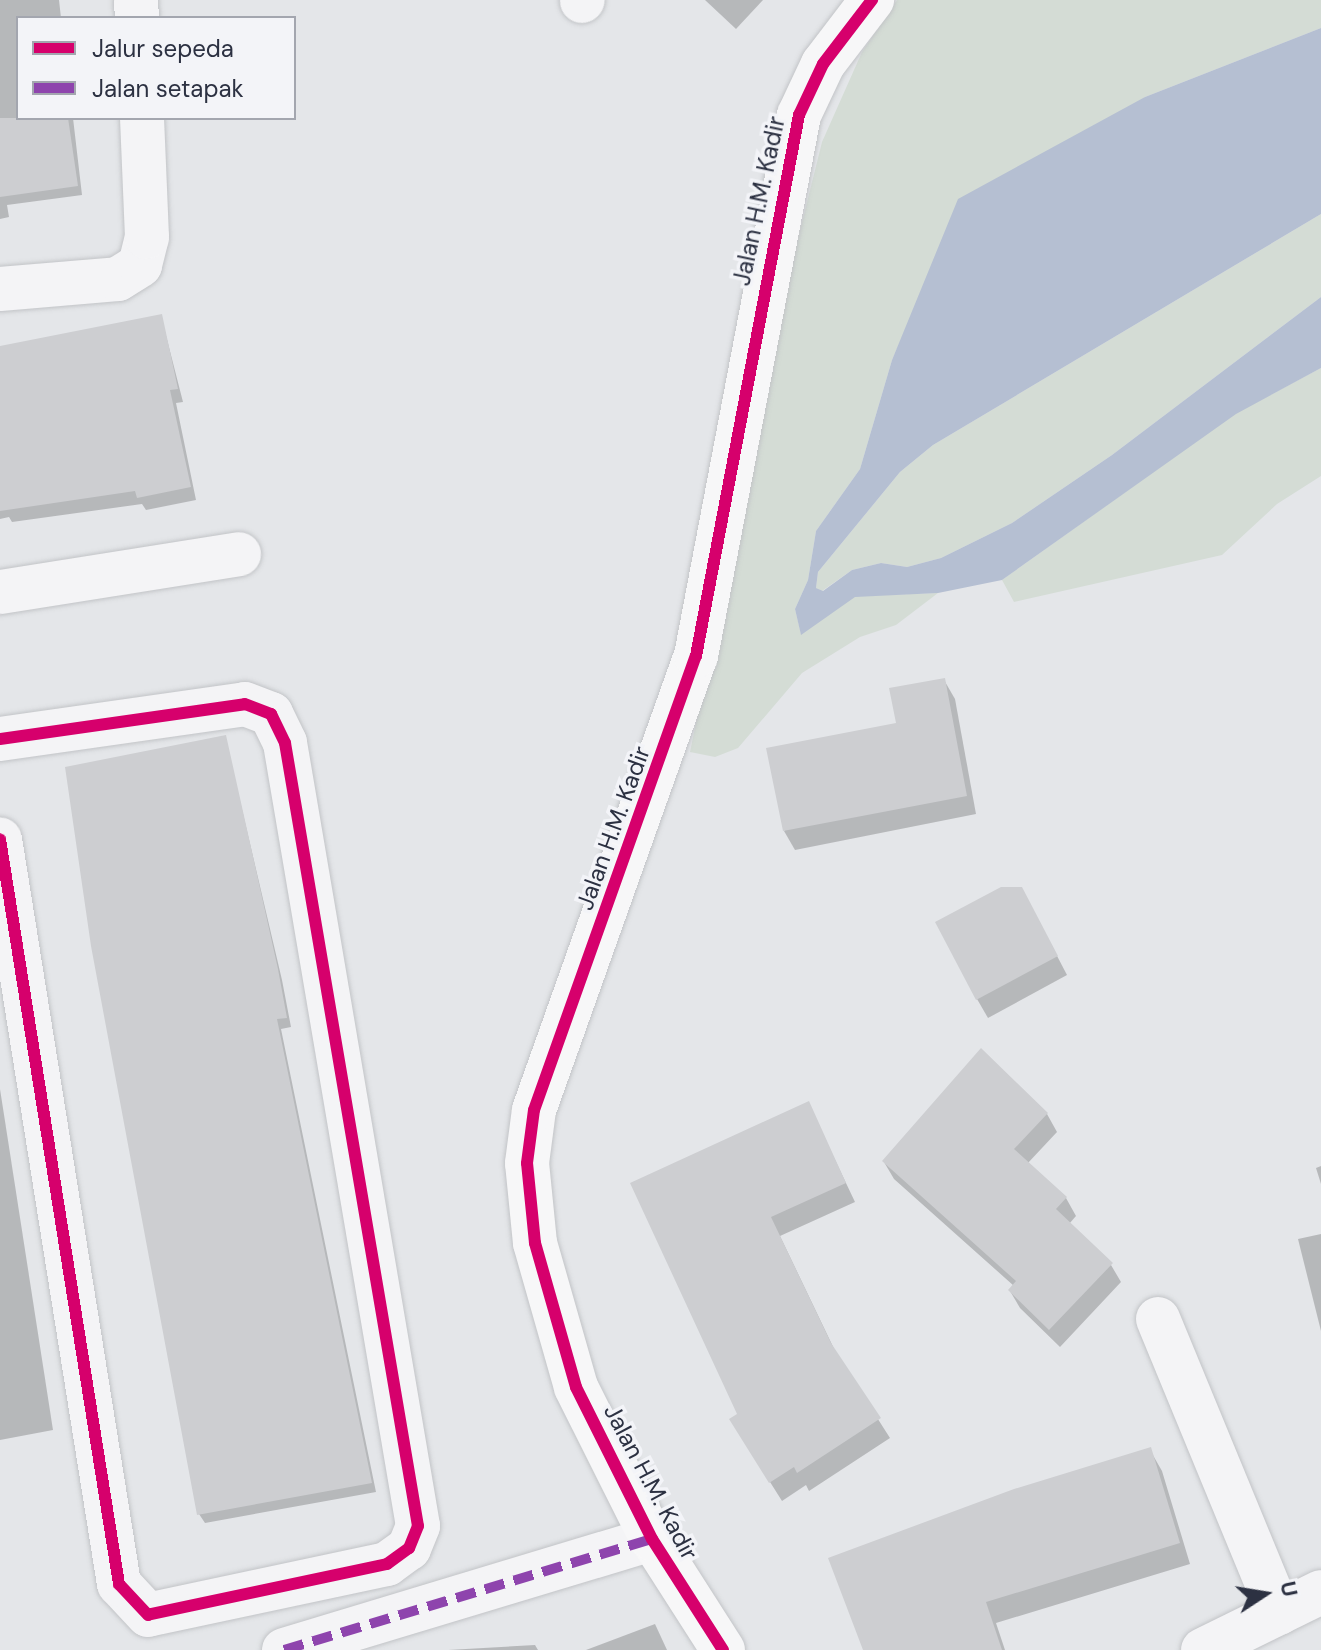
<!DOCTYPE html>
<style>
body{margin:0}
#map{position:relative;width:1321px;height:1650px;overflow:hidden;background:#e4e6e9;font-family:"DM Sans",sans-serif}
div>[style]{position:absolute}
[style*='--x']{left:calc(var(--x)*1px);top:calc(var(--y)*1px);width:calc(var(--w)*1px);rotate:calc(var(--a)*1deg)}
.green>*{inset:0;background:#d4dcd5}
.water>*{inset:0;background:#b5bfd2}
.shadow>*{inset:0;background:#0003}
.building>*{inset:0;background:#cdced1}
.roads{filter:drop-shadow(0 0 2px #c2c4c7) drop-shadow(0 0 2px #c2c4c7)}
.street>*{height:44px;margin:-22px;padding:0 22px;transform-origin:22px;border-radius:22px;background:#f4f4f6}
.secondary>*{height:44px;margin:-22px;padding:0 22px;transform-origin:22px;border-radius:22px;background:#f7f7f8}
.quiet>*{height:10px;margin-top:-5px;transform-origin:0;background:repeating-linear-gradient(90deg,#8e44ad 0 20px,transparent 0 30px)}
.cycleway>*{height:12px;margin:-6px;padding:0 6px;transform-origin:6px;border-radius:6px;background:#d6006c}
span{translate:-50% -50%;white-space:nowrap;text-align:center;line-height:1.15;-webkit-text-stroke:7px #f3f4f8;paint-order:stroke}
.street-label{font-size:24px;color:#2c3142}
.legend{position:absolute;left:16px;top:16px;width:280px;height:104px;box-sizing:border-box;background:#f3f4f8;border:2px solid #a3a6af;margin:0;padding:10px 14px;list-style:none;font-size:24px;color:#2c3142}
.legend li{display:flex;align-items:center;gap:16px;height:40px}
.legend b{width:40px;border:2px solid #a3a6af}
.north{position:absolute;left:1225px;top:1554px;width:80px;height:80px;-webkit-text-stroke:6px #f3f4f8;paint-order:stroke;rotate:78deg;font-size:22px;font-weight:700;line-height:32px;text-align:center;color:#2c3142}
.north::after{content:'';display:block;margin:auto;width:28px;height:36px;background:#2c3142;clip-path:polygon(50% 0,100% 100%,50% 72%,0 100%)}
</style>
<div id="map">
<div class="green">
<i style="clip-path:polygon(897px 0,1321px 0,1321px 28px,1145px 97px,920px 296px,892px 360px,860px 469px,816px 531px,808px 580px,795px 609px,801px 634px,855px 596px,938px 593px,896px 625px,860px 637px,802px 673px,738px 748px,715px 757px,690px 752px,781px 307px,822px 142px,862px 52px)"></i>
<i style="clip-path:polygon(1321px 214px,1321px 297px,1112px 455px,1012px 523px,941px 558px,907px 567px,881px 563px,852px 570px,822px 591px,816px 588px,818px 572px,900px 472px,933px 445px)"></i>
<i style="clip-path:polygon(1321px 368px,1321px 476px,1277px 504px,1222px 555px,1014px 602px,1002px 580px,1236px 413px)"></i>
</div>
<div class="water">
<i style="clip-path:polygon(1321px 28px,1321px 214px,933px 445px,900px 472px,818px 572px,816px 588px,823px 591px,852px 570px,881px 563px,907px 567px,941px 558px,1012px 523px,1112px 455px,1321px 297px,1321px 368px,1236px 414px,1002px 580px,938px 593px,855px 597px,801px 635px,795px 609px,808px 580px,816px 531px,860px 469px,892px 360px,958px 199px,1145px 97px)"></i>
</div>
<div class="shadow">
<i style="clip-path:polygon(0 0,59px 0,61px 18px,18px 18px,18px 118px,73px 118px,82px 195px,7px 205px,9px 217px,0 219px)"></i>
<i style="clip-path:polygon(705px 0,763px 0,736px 29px)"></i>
<i style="clip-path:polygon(161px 316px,183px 402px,176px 403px,196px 500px,146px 510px,142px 504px,12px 522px,9px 517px,0 519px,0 348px)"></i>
<i style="clip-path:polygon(944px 680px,955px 699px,976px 814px,795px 850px,784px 831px)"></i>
<i style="clip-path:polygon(225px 737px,282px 980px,291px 1027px,281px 1029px,376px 1492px,205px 1523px,199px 1514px)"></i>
<i style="clip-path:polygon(1032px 908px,1067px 975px,988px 1018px,977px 999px)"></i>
<i style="clip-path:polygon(982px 1051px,1047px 1114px,1057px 1132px,1027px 1164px,1066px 1198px,1076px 1216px,1069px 1224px,1111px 1265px,1121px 1282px,1060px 1347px,1020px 1308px,1010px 1291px,1014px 1286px,894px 1179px,884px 1162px)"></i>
<i style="clip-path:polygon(0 1089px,53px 1430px,0 1440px)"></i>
<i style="clip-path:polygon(808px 1103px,855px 1202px,780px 1236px,837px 1355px,890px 1438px,809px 1491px,806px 1485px,782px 1501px,743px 1439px,740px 1415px,633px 1184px)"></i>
<i style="clip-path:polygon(1321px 1166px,1321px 1184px,1316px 1168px)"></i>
<i style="clip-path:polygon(1321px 1234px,1321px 1331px,1298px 1239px)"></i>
<i style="clip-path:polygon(1150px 1450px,1162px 1471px,1190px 1564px,996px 1623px,1005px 1650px,865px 1650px)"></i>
<i style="clip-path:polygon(655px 1624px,667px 1650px,586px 1650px)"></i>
<i style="clip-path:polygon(535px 1645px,538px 1650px,448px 1650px)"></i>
</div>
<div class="building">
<i style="clip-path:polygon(0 118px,68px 118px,78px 186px,0 197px)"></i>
<i style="clip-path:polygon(162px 314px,178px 389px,170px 390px,191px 487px,137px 498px,135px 491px,0 511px,0 346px)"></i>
<i style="clip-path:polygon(945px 678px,967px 796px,783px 831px,766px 748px,896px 723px,889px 688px)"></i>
<i style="clip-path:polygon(226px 735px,278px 969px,287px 1018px,277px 1019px,372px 1483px,197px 1515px,91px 946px,65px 767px)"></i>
<i style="clip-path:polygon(1001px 887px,1022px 887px,1058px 956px,976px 1000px,935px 922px)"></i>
<i style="clip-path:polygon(981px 1048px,1048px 1113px,1014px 1149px,1067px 1197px,1056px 1209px,1113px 1263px,1049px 1330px,1008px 1290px,1016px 1281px,882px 1161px)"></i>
<i style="clip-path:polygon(809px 1101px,846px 1183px,771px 1217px,831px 1343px,881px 1418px,797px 1473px,794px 1467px,769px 1483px,729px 1419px,737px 1414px,630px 1183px)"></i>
<i style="clip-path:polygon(1151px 1447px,1180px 1543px,986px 1602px,1002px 1650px,863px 1650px,828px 1558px,1014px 1489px)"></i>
</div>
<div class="roads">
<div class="street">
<i style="--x:136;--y:0;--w:18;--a:87"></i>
<i style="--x:582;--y:1;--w:1;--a:-45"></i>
<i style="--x:0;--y:289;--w:118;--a:-4.8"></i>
<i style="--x:118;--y:279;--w:26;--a:-32"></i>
<i style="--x:140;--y:265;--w:29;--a:-76"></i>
<i style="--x:147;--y:237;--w:119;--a:-92.4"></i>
<i style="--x:0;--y:592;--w:242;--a:-9"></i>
<i style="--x:0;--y:739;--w:247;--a:-8.1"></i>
<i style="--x:245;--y:704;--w:28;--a:21"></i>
<i style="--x:271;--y:714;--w:32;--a:64"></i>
<i style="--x:285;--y:743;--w:794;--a:80.36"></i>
<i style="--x:418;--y:1526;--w:24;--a:112"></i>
<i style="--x:409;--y:1548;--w:27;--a:144"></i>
<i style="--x:387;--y:1564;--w:244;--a:168"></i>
<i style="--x:148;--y:1615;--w:42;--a:-133.1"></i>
<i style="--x:119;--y:1584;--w:754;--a:-99.08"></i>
<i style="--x:1158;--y:1319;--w:318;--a:67.6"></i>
<i style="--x:284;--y:1650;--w:384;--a:-16.8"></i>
<i style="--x:1203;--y:1650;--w:131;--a:-26.2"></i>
</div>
<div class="secondary">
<i style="--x:723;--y:1650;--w:132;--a:-122.6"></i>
<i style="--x:652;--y:1539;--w:170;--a:-116.6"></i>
<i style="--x:576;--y:1387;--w:150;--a:-105.9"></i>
<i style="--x:535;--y:1243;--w:80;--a:-95.7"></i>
<i style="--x:527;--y:1163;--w:53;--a:-82.5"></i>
<i style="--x:534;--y:1110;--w:482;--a:-70.4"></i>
<i style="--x:696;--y:656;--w:551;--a:-79.22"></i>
<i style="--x:799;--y:115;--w:56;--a:-64.8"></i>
<i style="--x:823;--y:64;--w:81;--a:-52.6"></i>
</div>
</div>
<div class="quiet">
<i style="--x:284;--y:1650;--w:384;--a:-16.8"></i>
</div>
<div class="cycleway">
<i style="--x:0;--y:739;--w:247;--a:-8.1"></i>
<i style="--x:245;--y:704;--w:28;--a:21"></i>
<i style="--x:271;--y:714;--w:32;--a:64"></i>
<i style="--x:285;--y:743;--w:794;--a:80.36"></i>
<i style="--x:418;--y:1526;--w:24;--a:112"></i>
<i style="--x:409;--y:1548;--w:27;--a:144"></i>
<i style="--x:387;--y:1564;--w:244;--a:168"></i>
<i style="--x:148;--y:1615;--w:42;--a:-133.1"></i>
<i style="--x:119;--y:1584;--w:754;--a:-99.08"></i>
<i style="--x:723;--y:1650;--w:132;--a:-122.6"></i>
<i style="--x:652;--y:1539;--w:170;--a:-116.6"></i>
<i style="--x:576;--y:1387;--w:150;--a:-105.9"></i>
<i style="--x:535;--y:1243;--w:80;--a:-95.7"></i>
<i style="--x:527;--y:1163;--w:53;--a:-82.5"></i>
<i style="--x:534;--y:1110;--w:482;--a:-70.4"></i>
<i style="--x:696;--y:656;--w:551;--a:-79.22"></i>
<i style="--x:799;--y:115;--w:56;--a:-64.8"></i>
<i style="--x:823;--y:64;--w:81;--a:-52.6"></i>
</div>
<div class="street-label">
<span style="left:759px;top:201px;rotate:-78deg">Jalan H.M. Kadir</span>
<span style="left:613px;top:828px;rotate:-70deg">Jalan H.M. Kadir</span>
<span style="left:651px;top:1482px;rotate:62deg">Jalan H.M. Kadir</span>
</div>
<ul class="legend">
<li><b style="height:10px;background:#d6006c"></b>Jalur sepeda</li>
<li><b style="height:10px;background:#8e44ad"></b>Jalan setapak</li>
</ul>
<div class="north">U</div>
</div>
